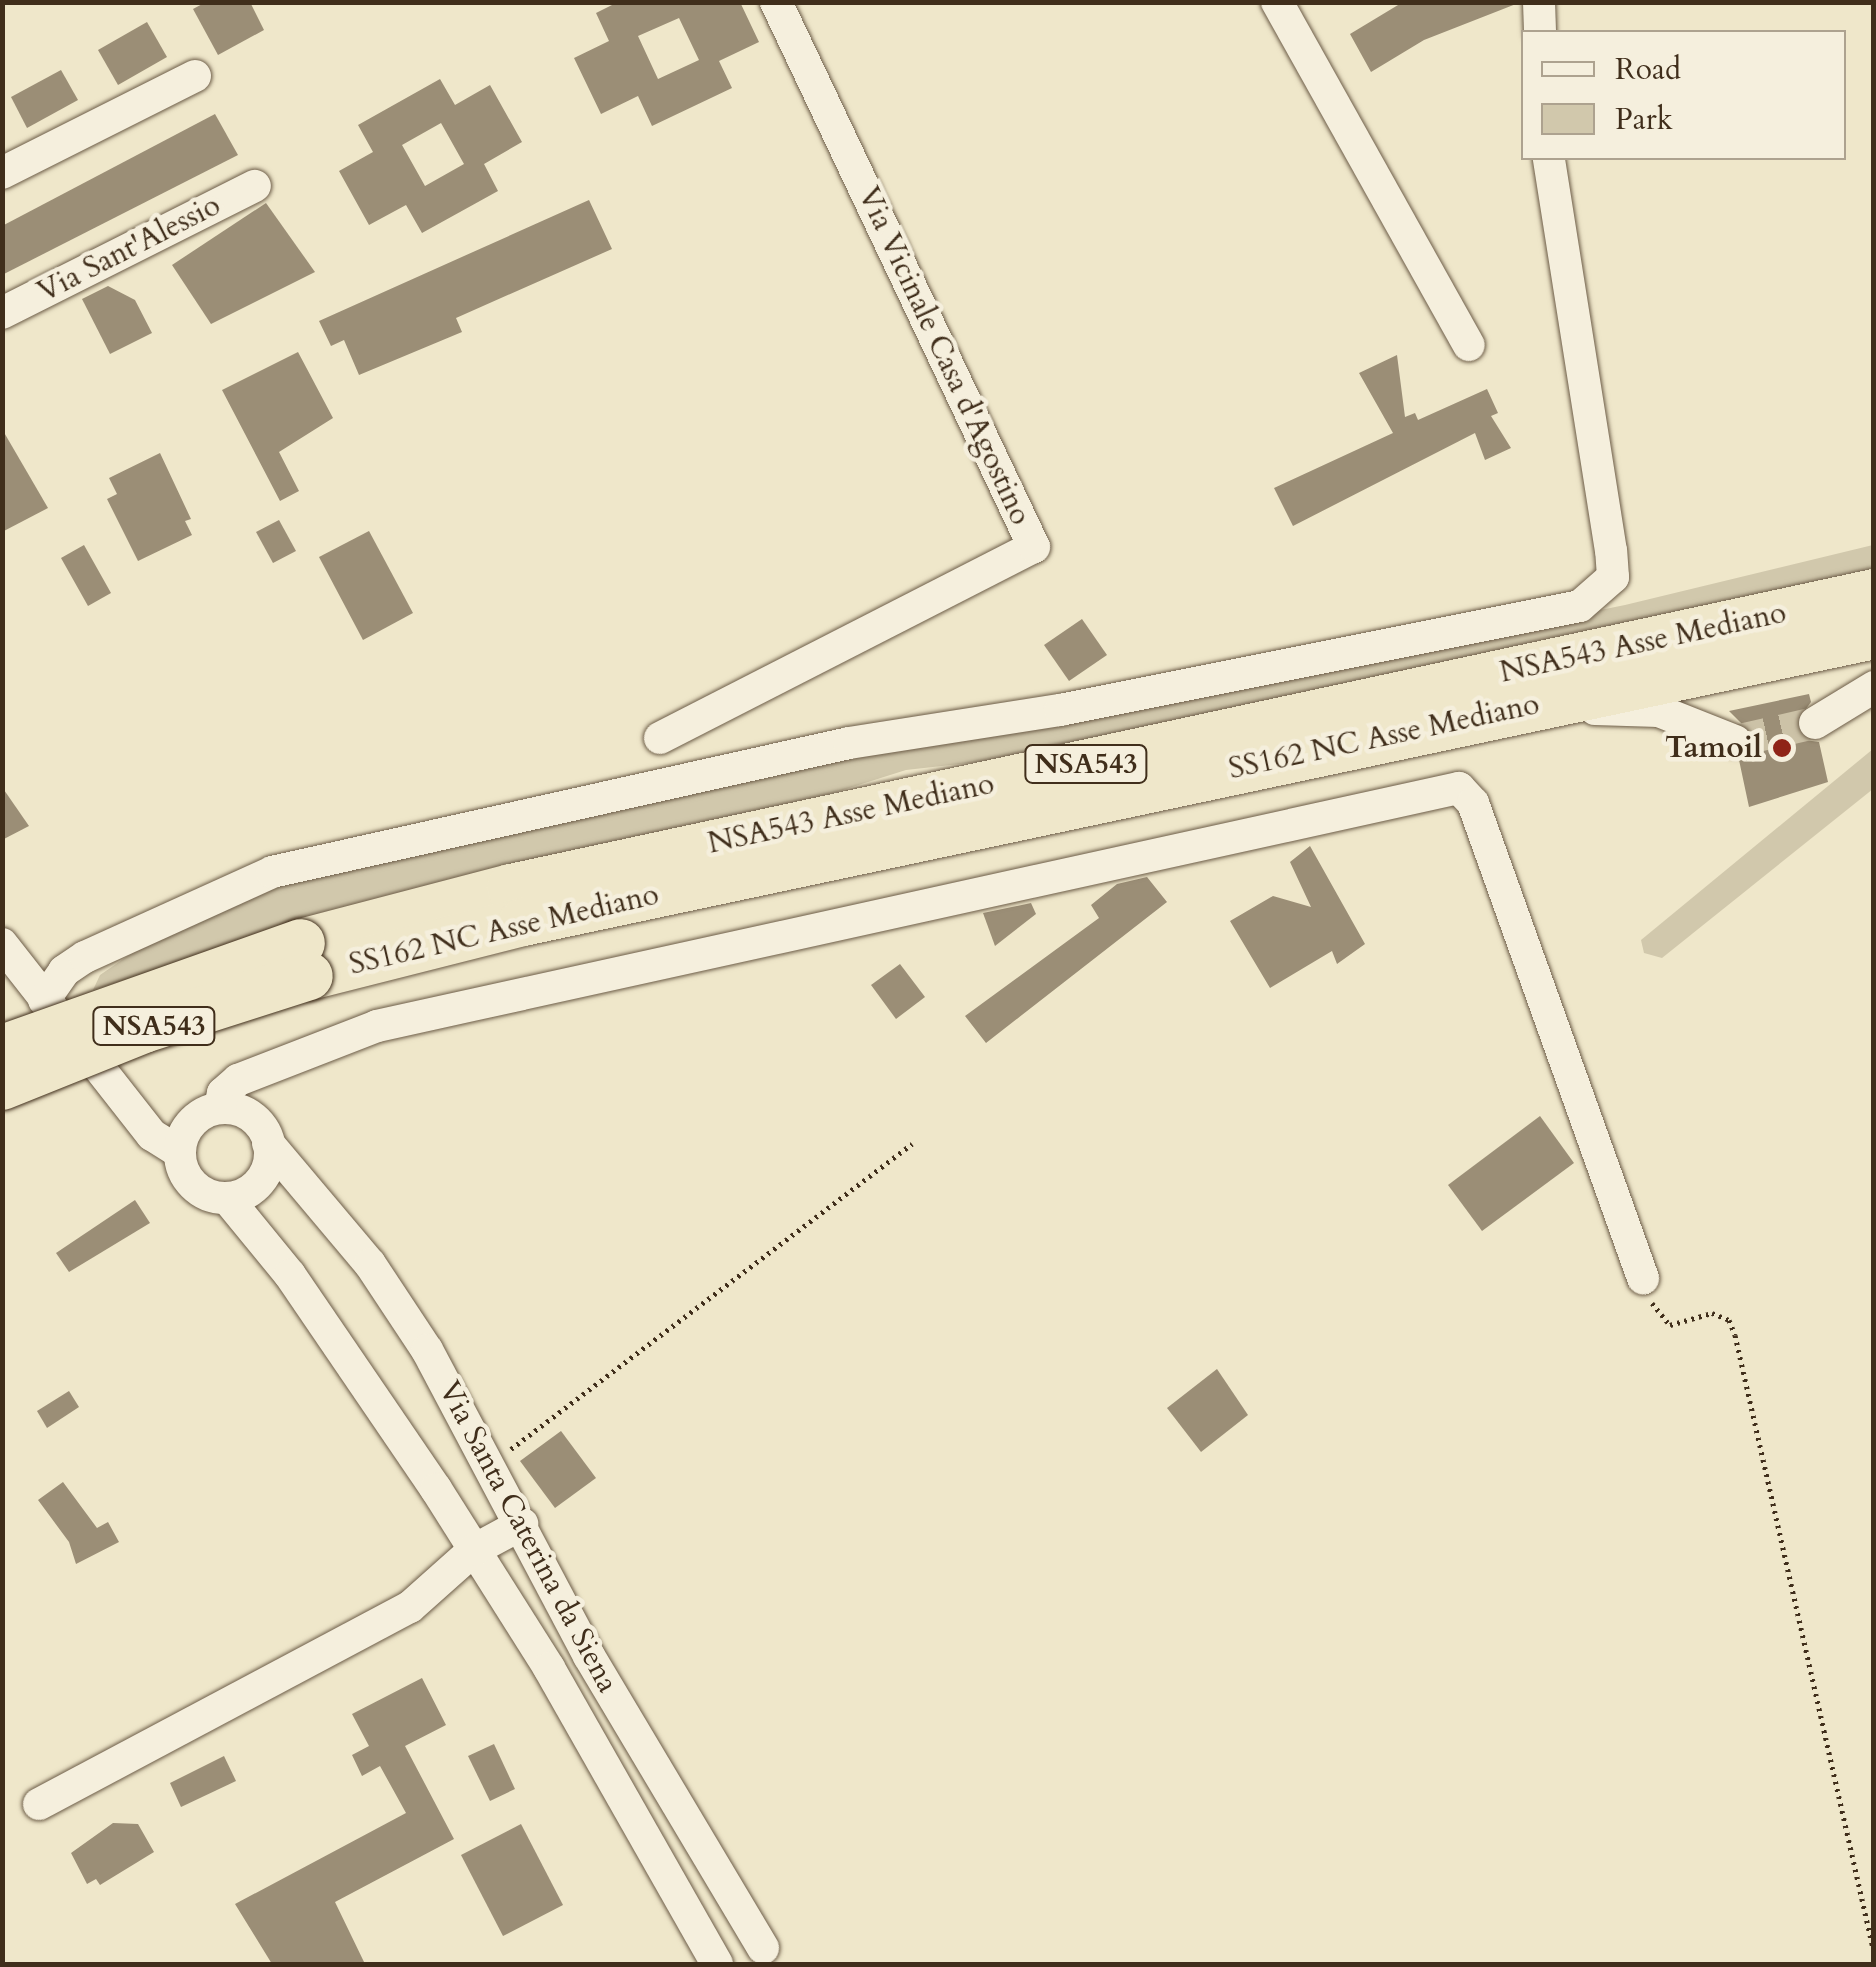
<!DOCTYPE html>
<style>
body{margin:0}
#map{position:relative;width:1876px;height:1967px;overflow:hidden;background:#efe7ca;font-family:Cardo,serif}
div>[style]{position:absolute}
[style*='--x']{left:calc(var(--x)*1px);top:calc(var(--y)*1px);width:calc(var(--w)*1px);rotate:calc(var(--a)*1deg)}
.green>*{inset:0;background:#d1c8ac}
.building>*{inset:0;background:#9b8e76}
.minor-tunnel>*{height:32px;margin-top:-16px;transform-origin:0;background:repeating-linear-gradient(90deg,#ccc2a7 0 32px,transparent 0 48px)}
.path>*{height:5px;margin-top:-2.5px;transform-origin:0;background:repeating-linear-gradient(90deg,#402e1b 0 2.5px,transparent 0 7.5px)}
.roads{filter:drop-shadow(0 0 2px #6c5c47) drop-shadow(0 0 2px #6c5c47)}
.minor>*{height:32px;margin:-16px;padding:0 16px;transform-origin:16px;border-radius:16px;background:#f5efdd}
.minor>.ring{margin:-16px;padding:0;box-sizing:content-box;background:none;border:32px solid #f5efdd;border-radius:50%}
.highway>*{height:48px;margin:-24px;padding:0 24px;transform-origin:24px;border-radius:24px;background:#efe7ca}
.bridges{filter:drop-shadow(0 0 2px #402e1b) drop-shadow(0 0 2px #402e1b)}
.highway-bridge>*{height:48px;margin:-24px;padding:0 24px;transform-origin:24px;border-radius:24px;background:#efe7ca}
.dots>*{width:28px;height:28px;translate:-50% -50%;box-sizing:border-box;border:5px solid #f5efdd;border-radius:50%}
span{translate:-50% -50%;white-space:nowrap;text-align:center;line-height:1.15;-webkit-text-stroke:9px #f5efdd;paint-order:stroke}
.shield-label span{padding:2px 8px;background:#f5efdd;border:2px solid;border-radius:8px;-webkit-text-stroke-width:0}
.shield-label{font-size:28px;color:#402e1b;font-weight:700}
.street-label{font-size:30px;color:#402e1b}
.poi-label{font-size:30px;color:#402e1b;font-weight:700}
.right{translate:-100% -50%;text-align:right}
.frame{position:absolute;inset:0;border:5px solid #402e1b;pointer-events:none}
.legend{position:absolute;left:1521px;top:30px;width:325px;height:130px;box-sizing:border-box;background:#f5efdd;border:2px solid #ada28f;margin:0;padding:12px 18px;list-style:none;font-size:30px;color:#402e1b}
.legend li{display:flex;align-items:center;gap:20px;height:50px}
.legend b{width:50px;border:2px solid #ada28f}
</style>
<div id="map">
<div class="green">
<i style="clip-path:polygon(1873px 545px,1873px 580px,1031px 756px,906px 770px,811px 800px,350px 907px,93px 990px,100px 975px,135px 951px,278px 885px,842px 755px,1135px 704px,1625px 605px)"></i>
<i style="clip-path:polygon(1873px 749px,1873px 789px,1662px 958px,1644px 953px,1641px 940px)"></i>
</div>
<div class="building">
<i style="clip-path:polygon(206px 2px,250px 2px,264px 30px,218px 55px,193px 9px)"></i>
<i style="clip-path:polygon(evenodd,618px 2px,740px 2px,759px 42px,719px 61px,732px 88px,652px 126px,638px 96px,601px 114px,574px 58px,609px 41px,596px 13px,618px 2px,679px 18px,699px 60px,658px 79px,638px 36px,679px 18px)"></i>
<i style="clip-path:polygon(1403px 2px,1516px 2px,1516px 4px,1424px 40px,1371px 72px,1350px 34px)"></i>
<i style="clip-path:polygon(147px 22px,167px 57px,118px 85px,98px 50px)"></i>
<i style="clip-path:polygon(61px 70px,78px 100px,27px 128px,11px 97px)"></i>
<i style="clip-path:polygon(evenodd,440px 79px,455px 105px,490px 85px,522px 142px,484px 164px,498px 191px,422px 233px,406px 205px,369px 225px,339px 171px,373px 152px,358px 125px,440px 79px,441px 123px,464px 164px,425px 186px,402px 145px,441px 123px)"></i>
<i style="clip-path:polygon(215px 114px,238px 155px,2px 275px,2px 226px)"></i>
<i style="clip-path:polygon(589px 200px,612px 249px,456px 318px,462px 332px,359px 375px,344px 340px,331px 346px,319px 321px)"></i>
<i style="clip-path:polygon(266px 203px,315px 272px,211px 324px,172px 265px)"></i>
<i style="clip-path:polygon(108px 286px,135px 300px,152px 333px,110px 354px,82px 299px)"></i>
<i style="clip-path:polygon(298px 352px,333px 418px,279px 452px,299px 491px,280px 501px,222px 390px)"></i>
<i style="clip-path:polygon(1397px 355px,1405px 417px,1415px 413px,1418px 420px,1487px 389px,1498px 413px,1491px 416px,1511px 448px,1485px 460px,1475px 433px,1293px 526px,1274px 488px,1393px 433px,1359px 373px)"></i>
<i style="clip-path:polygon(2px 429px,48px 508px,2px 532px)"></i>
<i style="clip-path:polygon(160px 453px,191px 519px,185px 521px,192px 535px,138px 561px,107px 499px,117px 494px,109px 478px)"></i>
<i style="clip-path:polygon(279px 520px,296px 551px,273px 563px,256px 532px)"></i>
<i style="clip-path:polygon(369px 531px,413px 613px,363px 640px,319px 557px)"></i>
<i style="clip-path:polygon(84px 545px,111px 593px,88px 606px,61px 558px)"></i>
<i style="clip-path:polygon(1082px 619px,1107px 655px,1069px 681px,1044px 645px)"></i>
<i style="clip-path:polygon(1809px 694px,1811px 702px,1795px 724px,1805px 740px,1819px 742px,1828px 782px,1749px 807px,1739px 760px,1753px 749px,1755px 737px,1729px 711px)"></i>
<i style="clip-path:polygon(2px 787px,29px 826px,2px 840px)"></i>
<i style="clip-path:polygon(1310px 846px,1365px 944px,1337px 964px,1332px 951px,1270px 988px,1230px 921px,1273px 896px,1311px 907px,1290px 862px)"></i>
<i style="clip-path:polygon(1147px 877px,1167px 902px,986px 1043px,965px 1016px,1099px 918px,1091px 905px,1117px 884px)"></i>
<i style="clip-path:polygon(1031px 903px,1036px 914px,995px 946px,983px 913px)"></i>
<i style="clip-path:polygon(900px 964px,925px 997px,896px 1019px,871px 985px)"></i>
<i style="clip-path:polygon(1540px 1116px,1574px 1163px,1482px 1231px,1448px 1185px)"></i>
<i style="clip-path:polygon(135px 1200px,150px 1223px,69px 1272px,56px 1253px)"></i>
<i style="clip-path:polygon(1217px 1369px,1248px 1415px,1201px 1452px,1167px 1408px)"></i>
<i style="clip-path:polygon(69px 1391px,79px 1407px,47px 1428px,37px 1411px)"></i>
<i style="clip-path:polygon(561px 1431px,596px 1478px,555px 1508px,520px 1461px)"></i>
<i style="clip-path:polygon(63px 1482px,97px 1528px,108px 1522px,119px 1542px,76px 1564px,69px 1542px,38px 1500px)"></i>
<i style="clip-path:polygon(422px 1678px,446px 1725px,405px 1746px,454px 1839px,335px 1902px,365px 1964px,272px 1964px,235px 1904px,406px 1813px,380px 1766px,362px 1776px,352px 1755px,369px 1746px,352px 1714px)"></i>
<i style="clip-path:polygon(494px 1744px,515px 1789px,490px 1801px,468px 1756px)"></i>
<i style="clip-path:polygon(224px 1756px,236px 1781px,181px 1807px,170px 1783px)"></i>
<i style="clip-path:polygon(113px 1823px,138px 1824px,154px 1852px,100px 1885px,96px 1879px,87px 1884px,71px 1853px)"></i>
<i style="clip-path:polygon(521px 1824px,563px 1905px,503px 1936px,461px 1855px)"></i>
</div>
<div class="minor-tunnel">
<i style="--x:1735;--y:741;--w:82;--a:-12.7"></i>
</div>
<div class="path">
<i style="--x:1652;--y:1303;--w:28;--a:51"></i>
<i style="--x:1670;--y:1325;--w:44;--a:-15.9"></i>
<i style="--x:1712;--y:1313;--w:18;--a:22"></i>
<i style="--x:1729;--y:1320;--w:16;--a:68"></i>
<i style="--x:1735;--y:1335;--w:633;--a:77.32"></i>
<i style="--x:511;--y:1449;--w:504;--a:-37.26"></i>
</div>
<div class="roads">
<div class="minor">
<i style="--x:1277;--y:2;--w:393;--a:60.8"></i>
<i style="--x:1539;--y:2;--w:30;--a:88"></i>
<i style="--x:2;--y:173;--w:216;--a:-26.7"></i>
<i style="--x:2;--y:313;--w:283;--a:-26.7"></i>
<i style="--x:1595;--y:709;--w:64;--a:1.8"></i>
<i style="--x:1659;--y:711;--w:82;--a:21.5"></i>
<i style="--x:1815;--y:723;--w:69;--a:-31.4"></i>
<i style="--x:660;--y:738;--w:420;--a:-27.1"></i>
<i style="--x:1034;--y:547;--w:603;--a:-115.33"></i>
<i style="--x:2;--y:944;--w:243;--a:51.9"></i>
<i style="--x:152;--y:1135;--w:31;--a:32"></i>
<i style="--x:44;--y:1000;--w:35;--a:-55"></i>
<i style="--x:64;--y:971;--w:25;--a:-34"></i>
<i style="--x:85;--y:957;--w:205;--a:-24.4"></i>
<i style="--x:272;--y:872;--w:591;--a:-12.6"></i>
<i style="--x:849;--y:743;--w:214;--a:-8.9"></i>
<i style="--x:1060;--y:710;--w:530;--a:-11.31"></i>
<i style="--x:1580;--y:606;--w:44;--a:-41.3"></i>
<i style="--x:1613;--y:577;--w:26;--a:-94"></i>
<i style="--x:1611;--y:551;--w:398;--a:-99"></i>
<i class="ring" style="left:180px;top:1108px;width:58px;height:58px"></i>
<i style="--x:220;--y:1108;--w:15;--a:-79"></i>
<i style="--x:223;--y:1093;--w:20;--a:-41"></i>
<i style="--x:238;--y:1080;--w:149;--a:-21.2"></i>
<i style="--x:377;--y:1026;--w:1108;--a:-12.41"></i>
<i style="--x:1459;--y:788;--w:21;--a:47"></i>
<i style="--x:1473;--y:803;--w:505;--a:70.31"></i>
<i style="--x:268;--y:1143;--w:158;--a:49.9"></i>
<i style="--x:370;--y:1264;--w:103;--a:56.5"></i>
<i style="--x:427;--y:1350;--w:346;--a:62.1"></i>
<i style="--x:589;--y:1656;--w:340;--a:59.2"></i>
<i style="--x:227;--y:1198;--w:99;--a:50.7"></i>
<i style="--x:290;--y:1275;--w:259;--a:55.7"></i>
<i style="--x:436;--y:1489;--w:212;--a:57.7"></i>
<i style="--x:549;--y:1668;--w:340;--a:60.4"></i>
<i style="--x:39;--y:1804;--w:420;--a:-28"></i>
<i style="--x:410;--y:1607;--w:86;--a:-41.7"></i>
<i style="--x:474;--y:1550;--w:55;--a:-28.4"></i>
</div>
<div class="highway">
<i style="--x:301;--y:943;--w:217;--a:-14.7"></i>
<i style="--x:511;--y:888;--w:1395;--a:-12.21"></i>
<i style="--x:309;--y:976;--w:221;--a:-14.2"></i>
<i style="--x:523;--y:922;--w:1381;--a:-11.99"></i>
</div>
</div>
<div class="bridges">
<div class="highway-bridge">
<i style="--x:2;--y:1049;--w:317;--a:-19.5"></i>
<i style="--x:2;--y:1086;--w:153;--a:-21.9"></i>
<i style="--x:144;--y:1029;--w:173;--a:-17.8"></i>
</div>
</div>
<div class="dots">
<i style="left:1782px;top:748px;background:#8f2418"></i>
</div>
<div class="shield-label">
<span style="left:1086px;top:764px">NSA543</span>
<span style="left:154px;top:1026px">NSA543</span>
</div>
<div class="street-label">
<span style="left:129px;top:249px;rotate:-27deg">Via Sant'Alessio</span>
<span style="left:944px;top:356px;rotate:65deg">Via Vicinale Casa d'Agostino</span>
<span style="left:1643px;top:643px;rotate:-12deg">NSA543 Asse Mediano</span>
<span style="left:1384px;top:737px;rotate:-12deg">SS162 NC Asse Mediano</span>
<span style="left:851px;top:814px;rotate:-12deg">NSA543 Asse Mediano</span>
<span style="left:504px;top:930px;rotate:-13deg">SS162 NC Asse Mediano</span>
<span style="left:528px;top:1537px;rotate:62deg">Via Santa Caterina da Siena</span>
</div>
<div class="poi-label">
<span class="right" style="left:1762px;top:748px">Tamoil</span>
</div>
<div class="frame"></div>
<ul class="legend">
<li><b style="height:12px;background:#f5efdd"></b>Road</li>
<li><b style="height:28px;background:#d1c8ac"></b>Park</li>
</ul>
</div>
